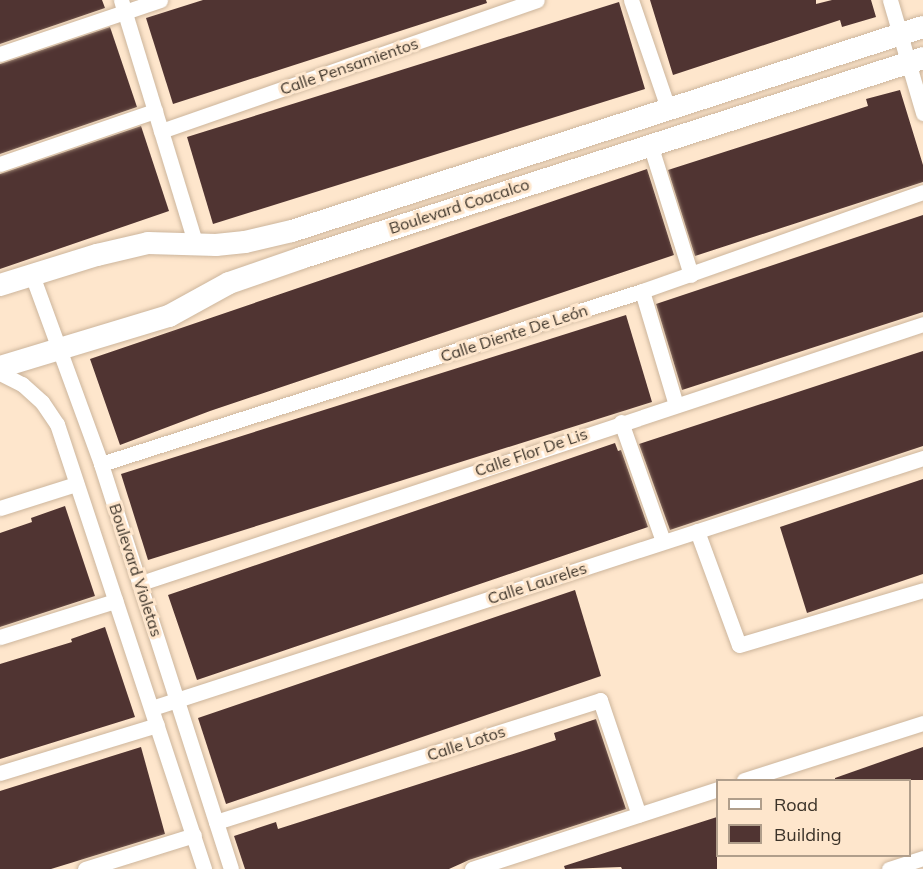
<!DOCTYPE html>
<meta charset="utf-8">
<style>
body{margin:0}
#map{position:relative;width:923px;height:869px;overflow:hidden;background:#fee6cc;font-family:Mulish,sans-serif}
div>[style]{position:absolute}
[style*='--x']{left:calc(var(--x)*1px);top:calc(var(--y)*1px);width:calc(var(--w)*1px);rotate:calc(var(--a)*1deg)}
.building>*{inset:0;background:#503432}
.roads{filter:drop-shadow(0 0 2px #ccb59c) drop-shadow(0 0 2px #ccb59c)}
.minor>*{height:15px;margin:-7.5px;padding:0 7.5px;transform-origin:7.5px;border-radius:7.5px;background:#fff}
.secondary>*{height:22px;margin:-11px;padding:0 11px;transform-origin:11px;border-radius:11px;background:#fff}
span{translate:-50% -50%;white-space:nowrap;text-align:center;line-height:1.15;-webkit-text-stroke:6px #fee6cc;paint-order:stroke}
.street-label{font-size:16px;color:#3c3329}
.legend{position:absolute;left:716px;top:779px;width:195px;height:78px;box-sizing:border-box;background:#fee6cc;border:2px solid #b09e8b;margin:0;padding:8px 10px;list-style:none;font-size:18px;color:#3c3329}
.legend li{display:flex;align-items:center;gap:12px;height:30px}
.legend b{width:30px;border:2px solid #b09e8b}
</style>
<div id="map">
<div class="building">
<i style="clip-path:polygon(0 0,102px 0,105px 8px,0 44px)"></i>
<i style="clip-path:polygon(203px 0,486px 0,487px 3px,173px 104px,146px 18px)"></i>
<i style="clip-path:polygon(650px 0,816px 0,816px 4px,832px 0,871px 0,876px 17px,842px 27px,840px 20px,673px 75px)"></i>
<i style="clip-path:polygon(619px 2px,645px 89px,213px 224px,187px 137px)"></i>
<i style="clip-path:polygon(110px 27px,137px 107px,0 154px,0 64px)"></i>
<i style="clip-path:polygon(900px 90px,923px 165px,923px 182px,695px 256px,668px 170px,868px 106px,866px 99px)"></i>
<i style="clip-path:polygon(141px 126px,169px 211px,0 269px,0 174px)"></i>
<i style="clip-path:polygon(647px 169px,674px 255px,210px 411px,120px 445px,90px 359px)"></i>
<i style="clip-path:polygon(923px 215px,923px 312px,682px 390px,656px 304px)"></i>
<i style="clip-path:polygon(626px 315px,652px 402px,148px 560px,121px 474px)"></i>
<i style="clip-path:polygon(923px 351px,923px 446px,670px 530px,639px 444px)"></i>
<i style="clip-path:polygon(615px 443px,618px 451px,621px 450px,648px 527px,197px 680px,168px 595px)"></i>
<i style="clip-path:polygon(923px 479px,923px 574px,807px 613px,780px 527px)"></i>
<i style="clip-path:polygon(65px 506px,95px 596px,0 627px,0 533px,32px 522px,31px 518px)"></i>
<i style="clip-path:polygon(575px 590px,601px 676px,226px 804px,198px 718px)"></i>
<i style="clip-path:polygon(105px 627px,135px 717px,0 759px,0 664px,72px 642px,71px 639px)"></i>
<i style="clip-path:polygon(596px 719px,626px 809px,469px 860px,449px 869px,245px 869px,234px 836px,276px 822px,278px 829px,532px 748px,556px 740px,554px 733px)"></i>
<i style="clip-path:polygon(141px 747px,165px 834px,51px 869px,0 869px,0 791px)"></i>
<i style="clip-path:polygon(923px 747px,923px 780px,835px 780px,835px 778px)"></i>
<i style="clip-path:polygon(717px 817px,717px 869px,622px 869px,621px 867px,565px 869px,564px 866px)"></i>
</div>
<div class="roads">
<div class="minor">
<i style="--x:121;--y:0;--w:256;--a:73"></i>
<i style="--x:631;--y:0;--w:114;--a:71.1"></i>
<i style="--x:890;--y:0;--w:118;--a:73.7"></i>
<i style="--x:0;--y:54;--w:169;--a:-18.6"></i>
<i style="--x:161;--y:131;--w:398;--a:-19.2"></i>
<i style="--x:650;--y:144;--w:137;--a:72.6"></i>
<i style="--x:0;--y:164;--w:164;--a:-18.9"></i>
<i style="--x:32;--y:275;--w:201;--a:69.9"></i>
<i style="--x:101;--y:464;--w:425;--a:72.2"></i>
<i style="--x:642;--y:291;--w:119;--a:73.4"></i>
<i style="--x:0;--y:373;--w:25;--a:27"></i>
<i style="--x:22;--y:384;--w:27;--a:42"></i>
<i style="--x:42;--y:402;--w:27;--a:56"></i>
<i style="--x:57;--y:424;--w:469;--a:71.7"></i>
<i style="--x:621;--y:422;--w:126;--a:70.6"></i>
<i style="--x:101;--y:464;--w:568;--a:-17.73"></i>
<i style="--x:642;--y:291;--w:298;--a:-19.4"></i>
<i style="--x:0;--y:508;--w:80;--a:-17.5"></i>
<i style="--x:697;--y:531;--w:121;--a:69.8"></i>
<i style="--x:739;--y:645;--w:192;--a:-16.6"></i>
<i style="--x:141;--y:583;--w:824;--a:-18.32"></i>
<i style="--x:0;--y:637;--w:121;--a:-17.4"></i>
<i style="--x:152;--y:708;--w:811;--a:-17.97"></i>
<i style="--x:0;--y:773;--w:164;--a:-17"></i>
<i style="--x:744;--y:780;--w:188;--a:-17.7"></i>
<i style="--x:216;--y:822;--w:403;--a:-17.6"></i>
<i style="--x:600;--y:700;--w:121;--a:71.3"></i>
<i style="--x:85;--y:869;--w:114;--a:-17.3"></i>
<i style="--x:472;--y:869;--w:259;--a:-18"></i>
<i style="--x:889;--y:869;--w:36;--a:-18"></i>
</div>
<div class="secondary">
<i style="--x:0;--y:285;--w:102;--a:-17.2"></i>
<i style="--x:97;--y:255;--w:52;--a:-13.2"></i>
<i style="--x:148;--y:243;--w:68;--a:1.7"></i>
<i style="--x:216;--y:245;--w:29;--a:-6"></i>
<i style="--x:245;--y:242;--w:48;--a:-13.2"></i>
<i style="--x:292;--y:231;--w:663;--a:-17.92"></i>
<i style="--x:0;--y:367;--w:177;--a:-16.8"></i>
<i style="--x:169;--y:316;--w:68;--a:-28.8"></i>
<i style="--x:229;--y:283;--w:76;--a:-19.1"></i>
<i style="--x:301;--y:258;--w:653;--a:-17.82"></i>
</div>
</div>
<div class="street-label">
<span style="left:349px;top:66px;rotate:-19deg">Calle Pensamientos</span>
<span style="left:459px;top:206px;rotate:-18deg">Boulevard Coacalco</span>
<span style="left:514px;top:333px;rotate:-18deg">Calle Diente De León</span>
<span style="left:531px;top:452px;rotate:-19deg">Calle Flor De Lis</span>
<span style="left:136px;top:570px;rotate:72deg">Boulevard Violetas</span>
<span style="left:537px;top:583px;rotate:-18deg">Calle Laureles</span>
<span style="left:466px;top:743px;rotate:-18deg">Calle Lotos</span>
</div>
<ul class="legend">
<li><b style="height:8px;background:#fff"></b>Road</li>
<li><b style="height:16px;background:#503432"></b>Building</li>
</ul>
</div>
